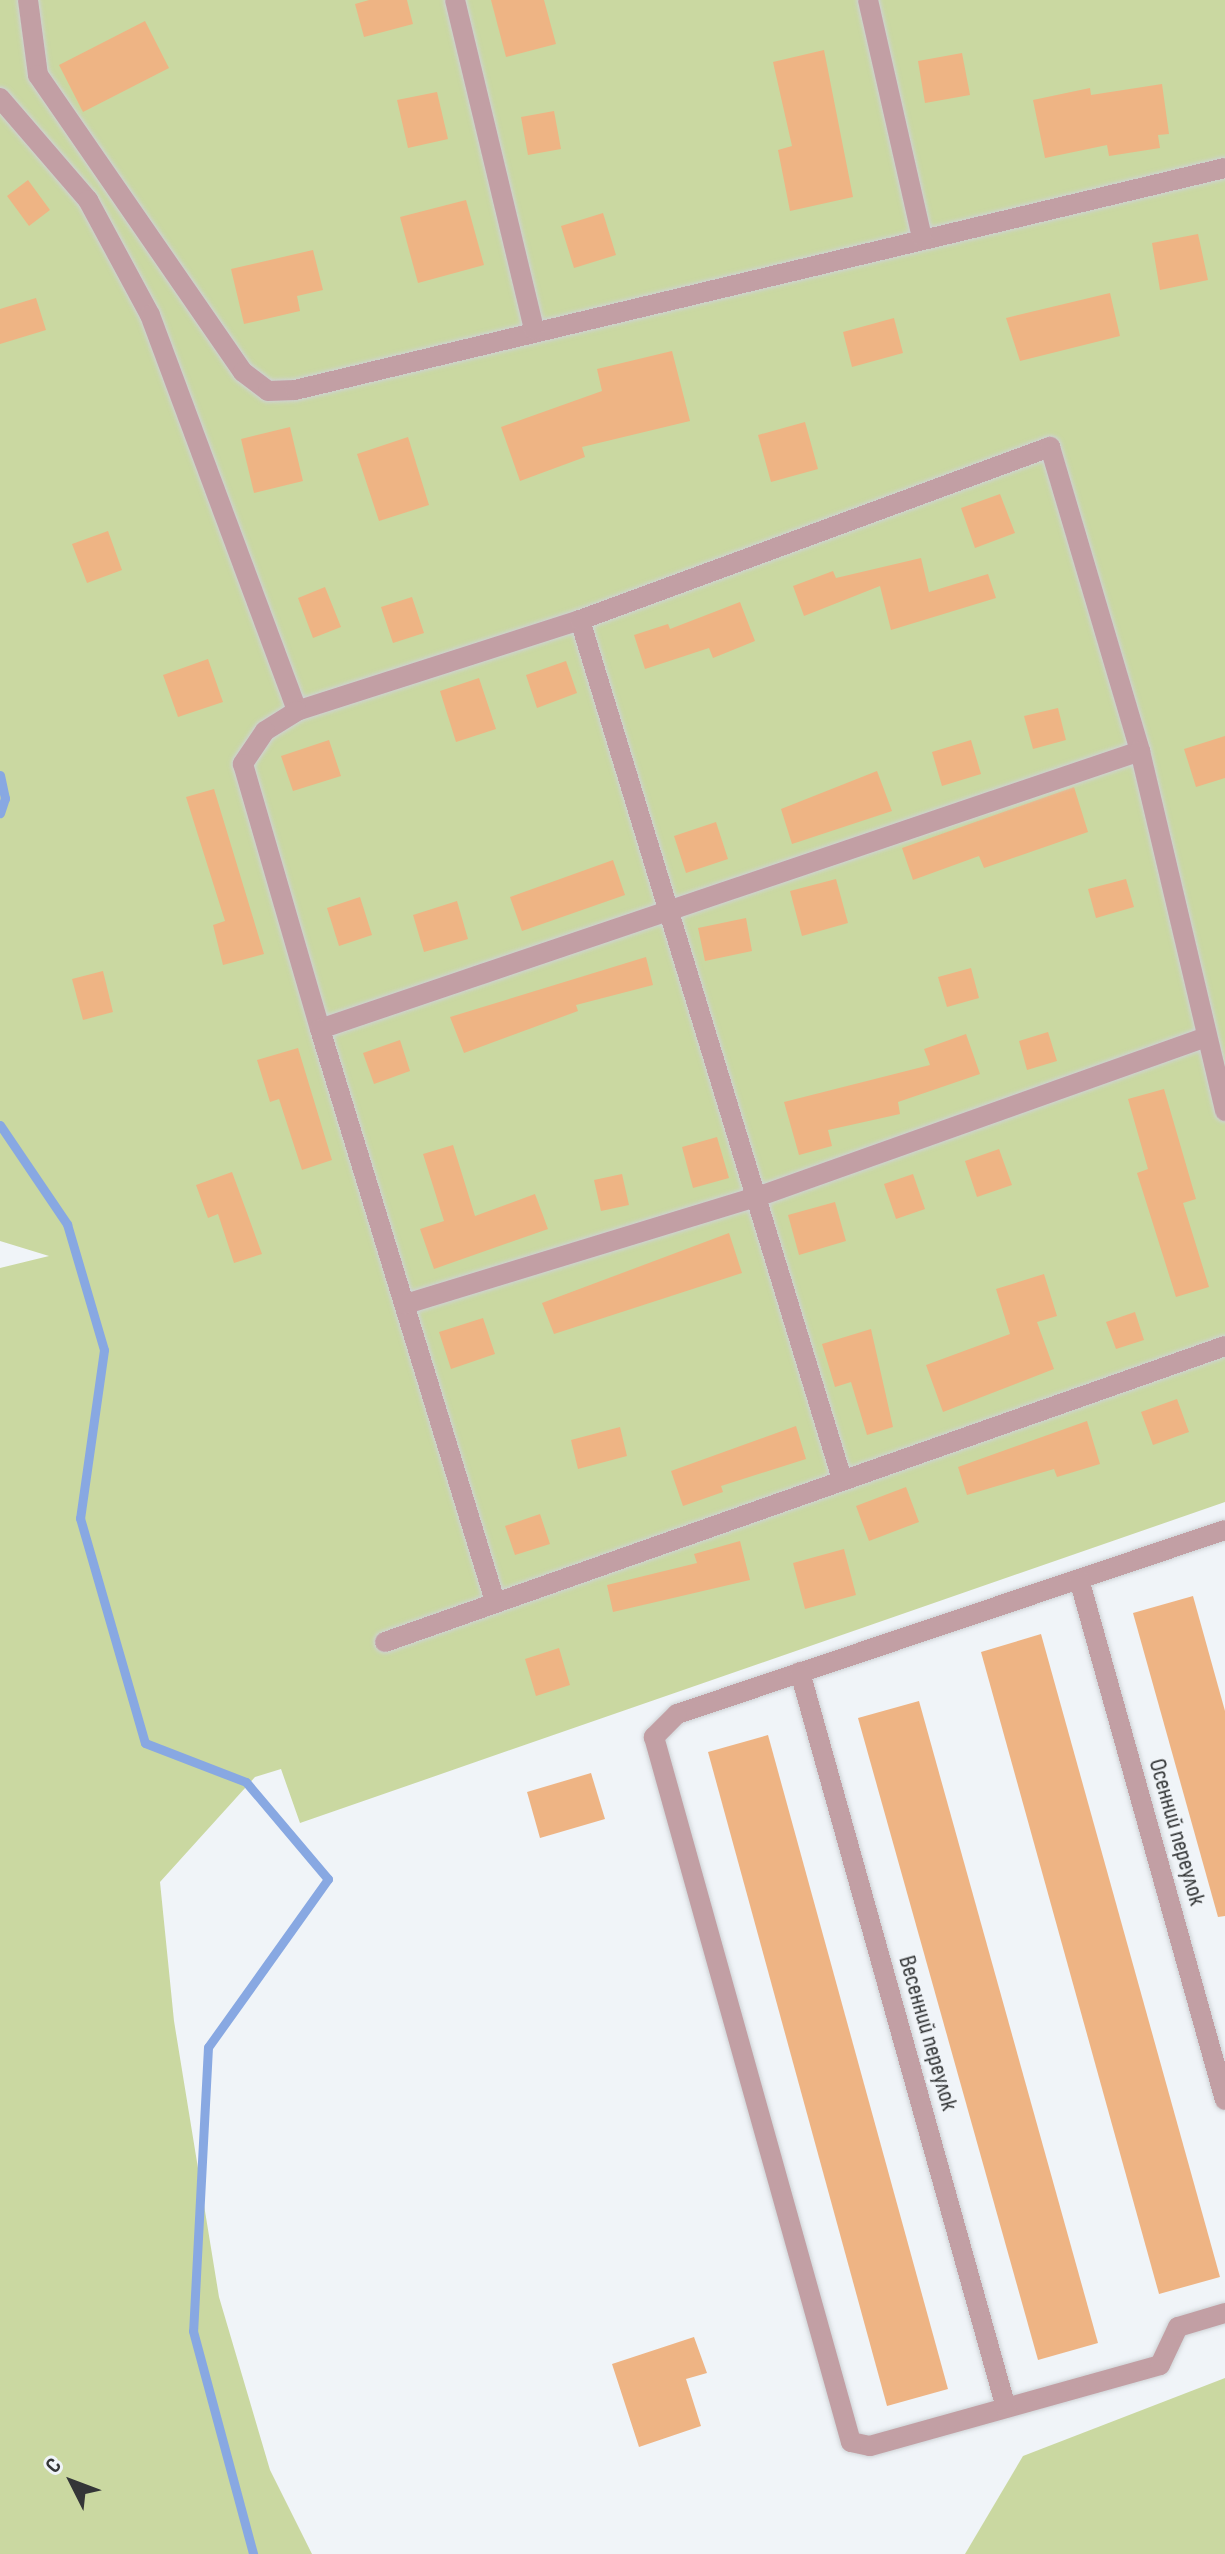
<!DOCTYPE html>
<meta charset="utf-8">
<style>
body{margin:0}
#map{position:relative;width:1225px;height:2554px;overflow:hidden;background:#f0f4f8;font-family:"Sofia Sans Condensed",sans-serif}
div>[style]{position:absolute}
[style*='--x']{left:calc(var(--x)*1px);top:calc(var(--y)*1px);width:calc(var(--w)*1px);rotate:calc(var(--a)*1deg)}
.green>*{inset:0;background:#cad8a1}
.stream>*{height:9px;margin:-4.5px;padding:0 4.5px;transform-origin:4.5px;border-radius:4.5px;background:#88a8e2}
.building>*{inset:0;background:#eeb484}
.roads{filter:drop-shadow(0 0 2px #ced2d5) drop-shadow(0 0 2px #ced2d5)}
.minor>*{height:20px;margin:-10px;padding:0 10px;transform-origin:10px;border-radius:10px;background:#c29fa4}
span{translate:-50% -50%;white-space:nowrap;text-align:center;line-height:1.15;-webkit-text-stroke:7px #f0f4f8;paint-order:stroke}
.street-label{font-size:24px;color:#343637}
.north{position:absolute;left:32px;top:2442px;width:80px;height:80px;-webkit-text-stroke:6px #f0f4f8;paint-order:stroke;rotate:312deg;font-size:22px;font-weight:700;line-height:32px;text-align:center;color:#343637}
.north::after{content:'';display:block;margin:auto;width:28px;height:36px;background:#343637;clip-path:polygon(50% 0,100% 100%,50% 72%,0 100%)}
</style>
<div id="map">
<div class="green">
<i style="clip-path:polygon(0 0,1225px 0,1225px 1502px,300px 1823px,281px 1769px,255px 1777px,160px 1882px,174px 2021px,219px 2297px,270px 2470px,312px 2554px,0 2554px,0 1268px,49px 1256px,0 1241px)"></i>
<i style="clip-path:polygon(1225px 2378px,1225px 2554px,965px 2554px,1023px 2456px)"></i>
</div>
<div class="stream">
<i style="--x:0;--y:775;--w:24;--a:78"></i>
<i style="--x:5;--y:798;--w:16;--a:108"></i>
<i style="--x:0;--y:1125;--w:120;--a:55.9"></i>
<i style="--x:67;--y:1224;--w:131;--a:73.6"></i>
<i style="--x:104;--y:1350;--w:170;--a:98.1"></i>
<i style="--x:80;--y:1518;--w:234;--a:73.9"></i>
<i style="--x:145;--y:1743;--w:108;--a:21.1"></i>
<i style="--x:246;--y:1782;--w:127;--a:49.8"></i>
<i style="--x:328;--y:1879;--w:206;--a:125.5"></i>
<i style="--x:208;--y:2047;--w:284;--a:93"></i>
<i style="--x:193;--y:2331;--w:231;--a:74.9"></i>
</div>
<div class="building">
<i style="clip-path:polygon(369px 0,407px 0,413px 24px,364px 37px,355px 4px)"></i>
<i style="clip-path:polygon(491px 0,544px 0,556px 44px,506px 57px)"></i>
<i style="clip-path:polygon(145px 21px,169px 68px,83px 112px,59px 65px)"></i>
<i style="clip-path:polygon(824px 50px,853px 197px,790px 211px,778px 150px,792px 146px,773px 62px)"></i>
<i style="clip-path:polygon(962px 53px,970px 95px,925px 103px,918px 61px)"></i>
<i style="clip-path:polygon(1162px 84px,1169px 134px,1158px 135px,1160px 148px,1109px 156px,1107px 145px,1045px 158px,1033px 100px,1090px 88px,1091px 95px)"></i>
<i style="clip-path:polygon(437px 92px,448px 139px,408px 148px,397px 100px)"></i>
<i style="clip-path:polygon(554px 111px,561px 149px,528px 155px,521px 117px)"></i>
<i style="clip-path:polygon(28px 180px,50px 210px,29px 226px,7px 196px)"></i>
<i style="clip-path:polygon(466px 200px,484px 265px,418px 283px,400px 217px)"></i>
<i style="clip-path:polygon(603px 213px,616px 255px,574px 268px,561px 226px)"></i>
<i style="clip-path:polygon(1198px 234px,1208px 280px,1160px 290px,1152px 243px)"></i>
<i style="clip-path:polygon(313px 250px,323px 290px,297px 296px,300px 311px,244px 324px,231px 269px)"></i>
<i style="clip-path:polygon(1110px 293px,1120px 336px,1020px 361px,1006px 318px)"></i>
<i style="clip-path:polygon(36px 298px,46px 330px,0 344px,0 309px)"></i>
<i style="clip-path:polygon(894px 318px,903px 353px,852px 367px,843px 332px)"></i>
<i style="clip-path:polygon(672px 351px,690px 421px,582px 447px,585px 457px,520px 481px,501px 427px,602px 391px,597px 369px)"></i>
<i style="clip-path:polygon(805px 422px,818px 469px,771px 482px,758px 435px)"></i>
<i style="clip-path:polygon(290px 427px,303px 481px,254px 493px,241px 439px)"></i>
<i style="clip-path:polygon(408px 437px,429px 505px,379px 521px,357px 454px)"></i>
<i style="clip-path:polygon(1000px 494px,1015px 533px,975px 548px,961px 508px)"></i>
<i style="clip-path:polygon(108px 531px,122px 570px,87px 583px,72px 544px)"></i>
<i style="clip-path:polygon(921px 558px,929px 592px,988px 574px,996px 598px,891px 630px,880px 586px,804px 616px,793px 586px,833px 571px,836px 578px)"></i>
<i style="clip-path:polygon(325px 587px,341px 627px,313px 638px,298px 598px)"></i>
<i style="clip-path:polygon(412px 597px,424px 633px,393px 643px,381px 607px)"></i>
<i style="clip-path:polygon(740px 602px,755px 641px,713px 658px,709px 648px,645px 669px,634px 635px,668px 624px,670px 629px)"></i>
<i style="clip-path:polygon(208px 659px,223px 702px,178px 717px,163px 675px)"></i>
<i style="clip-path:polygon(566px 661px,577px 693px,537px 708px,526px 675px)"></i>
<i style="clip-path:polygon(479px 678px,496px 729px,456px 742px,440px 691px)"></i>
<i style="clip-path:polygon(1058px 708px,1066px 740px,1033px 749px,1024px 716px)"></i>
<i style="clip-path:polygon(1225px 736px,1225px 778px,1196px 787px,1184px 749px)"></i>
<i style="clip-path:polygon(329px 740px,341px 776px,293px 791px,281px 756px)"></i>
<i style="clip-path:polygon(971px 740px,981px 774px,942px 786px,932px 752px)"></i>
<i style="clip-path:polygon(877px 771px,892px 811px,792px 844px,781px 809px)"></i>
<i style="clip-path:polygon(1074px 787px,1088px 832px,984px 868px,979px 856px,913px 880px,902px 848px)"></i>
<i style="clip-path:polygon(214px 789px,264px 954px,223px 965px,213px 925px,225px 921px,186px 797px)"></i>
<i style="clip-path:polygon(716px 822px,728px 859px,686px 873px,674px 836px)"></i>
<i style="clip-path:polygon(613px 860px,625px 895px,522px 931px,510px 897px)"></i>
<i style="clip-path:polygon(836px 879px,848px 923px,802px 936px,790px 891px)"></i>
<i style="clip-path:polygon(1126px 879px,1134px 907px,1096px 918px,1088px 889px)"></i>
<i style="clip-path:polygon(360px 897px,372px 935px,339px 946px,327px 908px)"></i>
<i style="clip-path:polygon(457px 901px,468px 939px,424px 952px,413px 915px)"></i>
<i style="clip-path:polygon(746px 918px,752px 951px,705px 961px,698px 928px)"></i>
<i style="clip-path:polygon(646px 957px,653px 985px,576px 1005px,578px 1011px,464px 1053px,450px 1017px)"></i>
<i style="clip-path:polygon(971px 968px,979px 998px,947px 1007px,938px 977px)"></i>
<i style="clip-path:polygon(103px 971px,113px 1012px,83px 1020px,72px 979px)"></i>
<i style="clip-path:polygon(1048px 1032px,1057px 1061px,1027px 1070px,1019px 1041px)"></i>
<i style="clip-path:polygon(966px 1034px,980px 1074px,898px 1102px,900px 1114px,828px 1130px,832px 1146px,799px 1155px,784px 1102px,930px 1065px,924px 1049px)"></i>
<i style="clip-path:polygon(400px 1040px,410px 1071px,374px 1084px,363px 1053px)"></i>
<i style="clip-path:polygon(298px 1048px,332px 1160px,302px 1170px,279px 1099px,270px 1102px,257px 1060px)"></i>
<i style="clip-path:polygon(1164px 1089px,1196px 1199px,1183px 1203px,1209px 1287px,1176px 1297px,1137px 1173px,1148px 1169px,1128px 1099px)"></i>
<i style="clip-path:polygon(717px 1137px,729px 1178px,693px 1188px,682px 1147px)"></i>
<i style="clip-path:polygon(453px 1145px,475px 1216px,535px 1194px,548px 1229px,434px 1269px,420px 1229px,444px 1221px,423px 1154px)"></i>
<i style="clip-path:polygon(999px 1149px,1012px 1185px,977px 1197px,965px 1161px)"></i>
<i style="clip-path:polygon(232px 1172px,262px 1254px,234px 1263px,218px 1214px,208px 1218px,196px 1185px)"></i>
<i style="clip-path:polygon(622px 1174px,629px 1205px,601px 1211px,594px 1180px)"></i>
<i style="clip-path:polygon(913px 1174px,925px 1209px,896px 1219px,884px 1184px)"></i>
<i style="clip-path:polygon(835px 1202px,846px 1241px,799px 1255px,788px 1215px)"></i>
<i style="clip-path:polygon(729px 1233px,742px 1273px,554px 1334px,542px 1303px)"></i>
<i style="clip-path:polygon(1044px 1274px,1057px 1316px,1037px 1322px,1054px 1369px,943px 1412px,926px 1365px,1010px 1334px,996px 1289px)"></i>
<i style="clip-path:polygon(1135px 1312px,1144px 1340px,1116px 1349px,1106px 1322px)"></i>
<i style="clip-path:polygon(483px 1318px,495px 1354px,451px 1369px,439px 1332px)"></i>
<i style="clip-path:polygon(871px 1329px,893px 1427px,867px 1435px,851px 1382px,835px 1387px,822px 1344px)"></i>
<i style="clip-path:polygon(1177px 1399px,1189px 1432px,1153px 1445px,1141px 1412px)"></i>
<i style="clip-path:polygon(1087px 1421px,1100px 1464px,1057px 1477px,1054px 1469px,967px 1495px,958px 1467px)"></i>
<i style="clip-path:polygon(796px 1426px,806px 1459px,721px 1486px,723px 1492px,683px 1506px,671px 1471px)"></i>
<i style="clip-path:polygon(620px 1427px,627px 1456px,578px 1469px,571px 1440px)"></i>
<i style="clip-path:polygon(906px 1487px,919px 1522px,869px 1541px,856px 1506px)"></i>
<i style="clip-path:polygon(540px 1514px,550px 1544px,515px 1555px,505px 1526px)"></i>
<i style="clip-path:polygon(740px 1541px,750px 1580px,613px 1612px,607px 1585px,697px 1563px,694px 1554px)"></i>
<i style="clip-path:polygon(844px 1549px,856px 1595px,805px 1609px,793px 1563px)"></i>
<i style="clip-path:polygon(1193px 1596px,1225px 1711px,1225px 1916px,1218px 1917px,1133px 1613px)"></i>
<i style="clip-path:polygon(1041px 1634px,1220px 2277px,1159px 2294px,981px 1652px)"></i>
<i style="clip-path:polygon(559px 1648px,570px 1685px,536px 1696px,525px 1659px)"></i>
<i style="clip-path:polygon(919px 1701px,1098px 2343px,1038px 2360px,858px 1718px)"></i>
<i style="clip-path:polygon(768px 1735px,948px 2389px,887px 2406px,708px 1752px)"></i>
<i style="clip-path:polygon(591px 1773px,605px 1819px,540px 1838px,527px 1792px)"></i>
<i style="clip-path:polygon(694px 2337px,707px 2373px,686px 2379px,701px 2426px,639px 2447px,612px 2364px)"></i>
</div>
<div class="roads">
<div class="minor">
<i style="--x:28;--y:0;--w:76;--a:82.4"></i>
<i style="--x:38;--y:75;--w:361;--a:55.4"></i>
<i style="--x:243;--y:372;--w:31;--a:37"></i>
<i style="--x:268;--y:391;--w:27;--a:-2"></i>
<i style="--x:295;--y:390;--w:956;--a:-13.43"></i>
<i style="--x:455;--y:0;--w:339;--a:76.5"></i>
<i style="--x:868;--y:0;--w:243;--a:77.2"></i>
<i style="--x:0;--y:98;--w:135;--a:49.2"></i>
<i style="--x:88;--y:200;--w:131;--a:61.7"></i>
<i style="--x:150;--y:315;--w:422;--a:69.6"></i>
<i style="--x:580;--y:620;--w:297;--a:162.2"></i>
<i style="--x:297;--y:711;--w:38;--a:148"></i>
<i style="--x:265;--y:731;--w:40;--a:124"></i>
<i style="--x:243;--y:764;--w:276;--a:73.8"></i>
<i style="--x:320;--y:1029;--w:866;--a:-18.73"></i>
<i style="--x:320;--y:1029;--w:595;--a:73"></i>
<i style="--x:406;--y:1304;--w:367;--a:-17"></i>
<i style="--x:757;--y:1197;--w:477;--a:-19.6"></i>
<i style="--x:841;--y:1476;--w:895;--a:-106.96"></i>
<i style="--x:580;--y:620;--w:501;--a:-20.21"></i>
<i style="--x:1050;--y:447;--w:317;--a:73.5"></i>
<i style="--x:1140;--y:751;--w:370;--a:76.7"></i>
<i style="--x:1225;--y:1530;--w:578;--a:161.44"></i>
<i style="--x:677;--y:1714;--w:33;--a:135"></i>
<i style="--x:654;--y:1737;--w:732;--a:74.39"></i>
<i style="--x:851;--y:2442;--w:19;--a:12"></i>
<i style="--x:870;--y:2446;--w:301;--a:-15.6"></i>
<i style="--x:1160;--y:2365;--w:42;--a:-64.7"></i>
<i style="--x:1178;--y:2327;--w:49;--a:-16.6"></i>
<i style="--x:1079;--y:1579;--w:541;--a:74.35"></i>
<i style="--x:385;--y:1642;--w:891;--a:-19.41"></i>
<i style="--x:800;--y:1672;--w:764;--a:74.36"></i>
</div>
</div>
<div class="street-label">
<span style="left:1177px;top:1832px;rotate:74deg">Осенний переулок</span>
<span style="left:928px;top:2033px;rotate:74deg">Весенний переулок</span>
</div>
<div class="north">С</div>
</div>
